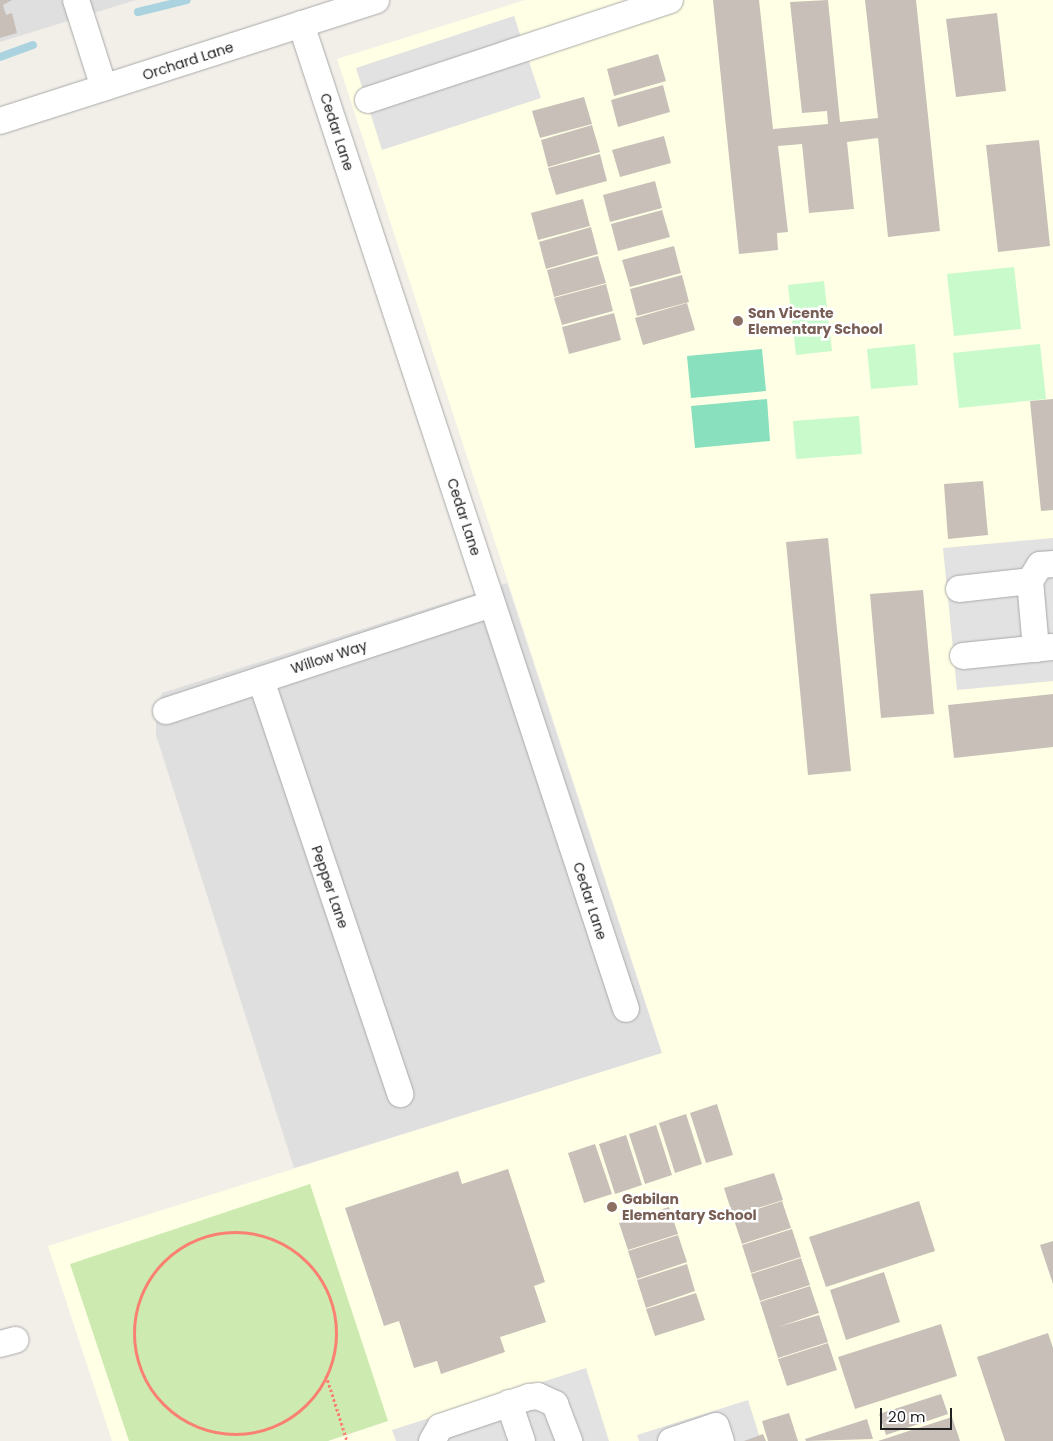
<!DOCTYPE html>
<style>
body{margin:0}
#map{position:relative;width:1053px;height:1441px;overflow:hidden;background:#f2efe9;font-family:Poppins,sans-serif}
div>[style]{position:absolute}
[style*='--x']{left:calc(var(--x)*1px);top:calc(var(--y)*1px);width:calc(var(--w)*1px);rotate:calc(var(--a)*1deg)}
.residential>*{inset:0;background:#e0dfdf}
.education>*{inset:0;background:#ffffe5}
.grass>*{inset:0;background:#cdebb0}
.park>*{inset:0;background:#c8facc}
.pitch>*{inset:0;background:#88e0be}
.parking>*{inset:0;background:#e2e2e2}
.stream>*{height:8px;margin:-4px;padding:0 4px;transform-origin:4px;border-radius:4px;background:#aad3df}
.building>*{inset:0;background:#c7bfb8}
.path>*{height:3px;margin-top:-1.5px;transform-origin:0;background:repeating-linear-gradient(90deg,#fa8072 0 2.5px,transparent 0 5px)}
.path>.ring{margin:-1.5px;padding:0;box-sizing:content-box;background:none;border:3px solid #fa8072;border-radius:50%}
.roads{filter:drop-shadow(0 0 1px #a9a9a9) drop-shadow(0 0 1px #a9a9a9)}
.minor>*{height:26px;margin:-13px;padding:0 13px;transform-origin:13px;border-radius:13px;background:#fff}
.dots>*{width:14px;height:14px;translate:-50% -50%;box-sizing:border-box;border:2px solid #fff;border-radius:50%}
span{translate:-50% -50%;white-space:nowrap;text-align:center;line-height:1.15;-webkit-text-stroke:5px #fff;paint-order:stroke}
.street-label{font-size:14px;color:#222}
.education-label{font-size:14px;color:#785e54;font-weight:700}
.left{translate:0 -50%;text-align:left}
.scale{position:absolute;left:880px;top:1408px;width:72px;height:22px;box-sizing:border-box;border:2px solid #222;border-top:0;padding-left:6px;font-size:15px;line-height:18px;white-space:nowrap;color:#222;-webkit-text-stroke:4px #fff;paint-order:stroke}
</style>
<div id="map">
<div class="residential">
<i style="clip-path:polygon(0 0,136px 0,0 42px)"></i>
<i style="clip-path:polygon(507px 583px,662px 1053px,294px 1168px,156px 735px,156px 714px,162px 693px)"></i>
</div>
<div class="education">
<i style="clip-path:polygon(525px 0,1053px 0,1053px 1441px,112px 1441px,48px 1246px,662px 1053px,337px 59px)"></i>
</div>
<div class="grass">
<i style="clip-path:polygon(310px 1184px,388px 1421px,328px 1441px,129px 1441px,70px 1264px)"></i>
</div>
<div class="park">
<i style="clip-path:polygon(1014px 267px,1021px 329px,954px 336px,947px 274px)"></i>
<i style="clip-path:polygon(824px 281px,832px 351px,796px 355px,788px 285px)"></i>
<i style="clip-path:polygon(915px 344px,918px 385px,871px 389px,867px 349px)"></i>
<i style="clip-path:polygon(1040px 344px,1046px 399px,959px 408px,953px 353px)"></i>
<i style="clip-path:polygon(859px 416px,862px 454px,796px 459px,793px 421px)"></i>
</div>
<div class="pitch">
<i style="clip-path:polygon(762px 349px,766px 391px,691px 398px,687px 356px)"></i>
<i style="clip-path:polygon(767px 399px,770px 441px,695px 448px,691px 406px)"></i>
</div>
<div class="parking">
<i style="clip-path:polygon(514px 16px,541px 98px,382px 150px,356px 68px)"></i>
<i style="clip-path:polygon(1053px 538px,1053px 681px,957px 690px,943px 548px)"></i>
<i style="clip-path:polygon(586px 1368px,609px 1441px,396px 1441px,392px 1430px)"></i>
<i style="clip-path:polygon(748px 1400px,761px 1441px,639px 1441px,637px 1435px)"></i>
</div>
<div class="stream">
<i style="--x:138;--y:12;--w:50;--a:-13.8"></i>
<i style="--x:0;--y:57;--w:35;--a:-20"></i>
</div>
<div class="building">
<i style="clip-path:polygon(0 0,12px 0,3px 5px,6px 15px,12px 13px,17px 33px,0 38px)"></i>
<i style="clip-path:polygon(713px 0,759px 0,773px 129px,828px 124px,827px 111px,802px 113px,790px 2px,828px 0,840px 122px,878px 118px,865px 0,916px 0,940px 231px,888px 237px,878px 138px,847px 142px,854px 209px,809px 213px,802px 144px,778px 146px,788px 232px,777px 233px,778px 250px,739px 254px)"></i>
<i style="clip-path:polygon(997px 13px,1006px 91px,956px 97px,946px 19px)"></i>
<i style="clip-path:polygon(658px 54px,666px 81px,614px 96px,607px 69px)"></i>
<i style="clip-path:polygon(663px 85px,670px 112px,618px 127px,611px 100px)"></i>
<i style="clip-path:polygon(584px 97px,592px 124px,540px 138px,532px 111px)"></i>
<i style="clip-path:polygon(592px 125px,600px 152px,548px 167px,541px 140px)"></i>
<i style="clip-path:polygon(664px 136px,671px 163px,620px 177px,612px 150px)"></i>
<i style="clip-path:polygon(1039px 140px,1050px 246px,998px 252px,986px 145px)"></i>
<i style="clip-path:polygon(600px 154px,607px 181px,556px 195px,548px 168px)"></i>
<i style="clip-path:polygon(655px 181px,662px 208px,610px 222px,603px 195px)"></i>
<i style="clip-path:polygon(583px 199px,590px 226px,538px 240px,531px 213px)"></i>
<i style="clip-path:polygon(662px 210px,670px 237px,618px 251px,611px 224px)"></i>
<i style="clip-path:polygon(591px 227px,598px 254px,546px 269px,539px 242px)"></i>
<i style="clip-path:polygon(674px 246px,681px 273px,630px 287px,622px 260px)"></i>
<i style="clip-path:polygon(598px 256px,606px 283px,554px 297px,547px 270px)"></i>
<i style="clip-path:polygon(682px 275px,689px 302px,637px 316px,630px 289px)"></i>
<i style="clip-path:polygon(606px 284px,613px 311px,562px 325px,554px 298px)"></i>
<i style="clip-path:polygon(687px 303px,695px 330px,643px 345px,635px 318px)"></i>
<i style="clip-path:polygon(614px 313px,621px 340px,569px 354px,562px 327px)"></i>
<i style="clip-path:polygon(1053px 399px,1053px 510px,1041px 511px,1030px 401px)"></i>
<i style="clip-path:polygon(983px 481px,988px 535px,948px 539px,944px 484px)"></i>
<i style="clip-path:polygon(828px 538px,851px 771px,808px 775px,786px 542px)"></i>
<i style="clip-path:polygon(923px 590px,934px 714px,881px 718px,870px 594px)"></i>
<i style="clip-path:polygon(1053px 694px,1053px 747px,954px 758px,948px 705px)"></i>
<i style="clip-path:polygon(717px 1104px,733px 1155px,706px 1163px,690px 1113px)"></i>
<i style="clip-path:polygon(686px 1114px,702px 1164px,675px 1173px,659px 1123px)"></i>
<i style="clip-path:polygon(656px 1125px,672px 1175px,645px 1184px,629px 1134px)"></i>
<i style="clip-path:polygon(626px 1135px,642px 1185px,615px 1194px,599px 1144px)"></i>
<i style="clip-path:polygon(595px 1144px,612px 1194px,584px 1203px,568px 1153px)"></i>
<i style="clip-path:polygon(508px 1169px,545px 1282px,534px 1286px,546px 1322px,500px 1337px,505px 1352px,441px 1374px,437px 1361px,414px 1368px,399px 1321px,384px 1326px,345px 1208px,458px 1171px,462px 1184px)"></i>
<i style="clip-path:polygon(774px 1173px,783px 1200px,733px 1216px,724px 1188px)"></i>
<i style="clip-path:polygon(782px 1201px,791px 1228px,742px 1244px,733px 1217px)"></i>
<i style="clip-path:polygon(919px 1201px,935px 1251px,826px 1287px,809px 1237px)"></i>
<i style="clip-path:polygon(669px 1207px,678px 1234px,628px 1250px,619px 1223px)"></i>
<i style="clip-path:polygon(792px 1229px,801px 1257px,751px 1273px,742px 1245px)"></i>
<i style="clip-path:polygon(678px 1235px,687px 1262px,637px 1279px,628px 1251px)"></i>
<i style="clip-path:polygon(1053px 1241px,1053px 1284px,1040px 1245px)"></i>
<i style="clip-path:polygon(801px 1258px,810px 1285px,760px 1301px,751px 1274px)"></i>
<i style="clip-path:polygon(687px 1264px,695px 1291px,646px 1308px,637px 1280px)"></i>
<i style="clip-path:polygon(884px 1272px,900px 1322px,846px 1340px,830px 1290px)"></i>
<i style="clip-path:polygon(810px 1286px,819px 1313px,778px 1327px,819px 1315px,828px 1342px,778px 1358px,760px 1302px)"></i>
<i style="clip-path:polygon(696px 1293px,705px 1320px,655px 1336px,646px 1309px)"></i>
<i style="clip-path:polygon(941px 1324px,957px 1376px,855px 1409px,838px 1357px)"></i>
<i style="clip-path:polygon(1048px 1333px,1053px 1348px,1053px 1441px,1005px 1441px,977px 1357px)"></i>
<i style="clip-path:polygon(828px 1343px,837px 1370px,787px 1386px,778px 1359px)"></i>
<i style="clip-path:polygon(941px 1394px,948px 1414px,886px 1435px,879px 1414px)"></i>
<i style="clip-path:polygon(789px 1413px,798px 1441px,768px 1441px,762px 1421px)"></i>
<i style="clip-path:polygon(952px 1417px,960px 1441px,878px 1441px)"></i>
<i style="clip-path:polygon(867px 1419px,873px 1439px,806px 1441px,805px 1439px)"></i>
<i style="clip-path:polygon(763px 1434px,766px 1441px,744px 1441px)"></i>
</div>
<div class="path">
<i class="ring" style="left:134px;top:1232px;width:199px;height:199px"></i>
<i style="--x:326;--y:1375;--w:69;--a:72.3"></i>
</div>
<div class="roads">
<div class="minor">
<i style="--x:76;--y:0;--w:92;--a:72.3"></i>
<i style="--x:301;--y:24;--w:1037;--a:71.74"></i>
<i style="--x:368;--y:100;--w:318;--a:-18.3"></i>
<i style="--x:0;--y:121;--w:395;--a:-17.8"></i>
<i style="--x:959;--y:589;--w:71;--a:-6.4"></i>
<i style="--x:1036;--y:649;--w:68;--a:-95"></i>
<i style="--x:1030;--y:581;--w:19;--a:-58"></i>
<i style="--x:1040;--y:565;--w:13;--a:-4"></i>
<i style="--x:963;--y:656;--w:89;--a:-5.8"></i>
<i style="--x:261;--y:680;--w:437;--a:71.4"></i>
<i style="--x:166;--y:711;--w:343;--a:-18.2"></i>
<i style="--x:0;--y:1344;--w:16;--a:-15"></i>
<i style="--x:509;--y:1403;--w:40;--a:71.1"></i>
<i style="--x:432;--y:1441;--w:16;--a:-60"></i>
<i style="--x:440;--y:1427;--w:94;--a:-18.6"></i>
<i style="--x:529;--y:1397;--w:9;--a:-6"></i>
<i style="--x:538;--y:1396;--w:19;--a:25"></i>
<i style="--x:555;--y:1404;--w:40;--a:69"></i>
<i style="--x:671;--y:1441;--w:47;--a:-18.4"></i>
<i style="--x:716;--y:1426;--w:16;--a:72"></i>
</div>
</div>
<div class="dots">
<i style="left:738px;top:321px;background:#8d6e63"></i>
<i style="left:612px;top:1207px;background:#8d6e63"></i>
</div>
<div class="street-label">
<span style="left:188px;top:61px;rotate:-18deg">Orchard Lane</span>
<span style="left:337px;top:132px;rotate:72deg">Cedar Lane</span>
<span style="left:464px;top:517px;rotate:72deg">Cedar Lane</span>
<span style="left:329px;top:657px;rotate:-18deg">Willow Way</span>
<span style="left:330px;top:887px;rotate:71deg">Pepper Lane</span>
<span style="left:590px;top:901px;rotate:72deg">Cedar Lane</span>
</div>
<div class="education-label">
<span class="left" style="left:748px;top:321px">San Vicente<br>Elementary School</span>
<span class="left" style="left:622px;top:1207px">Gabilan<br>Elementary School</span>
</div>
<div class="scale">20 m</div>
</div>
